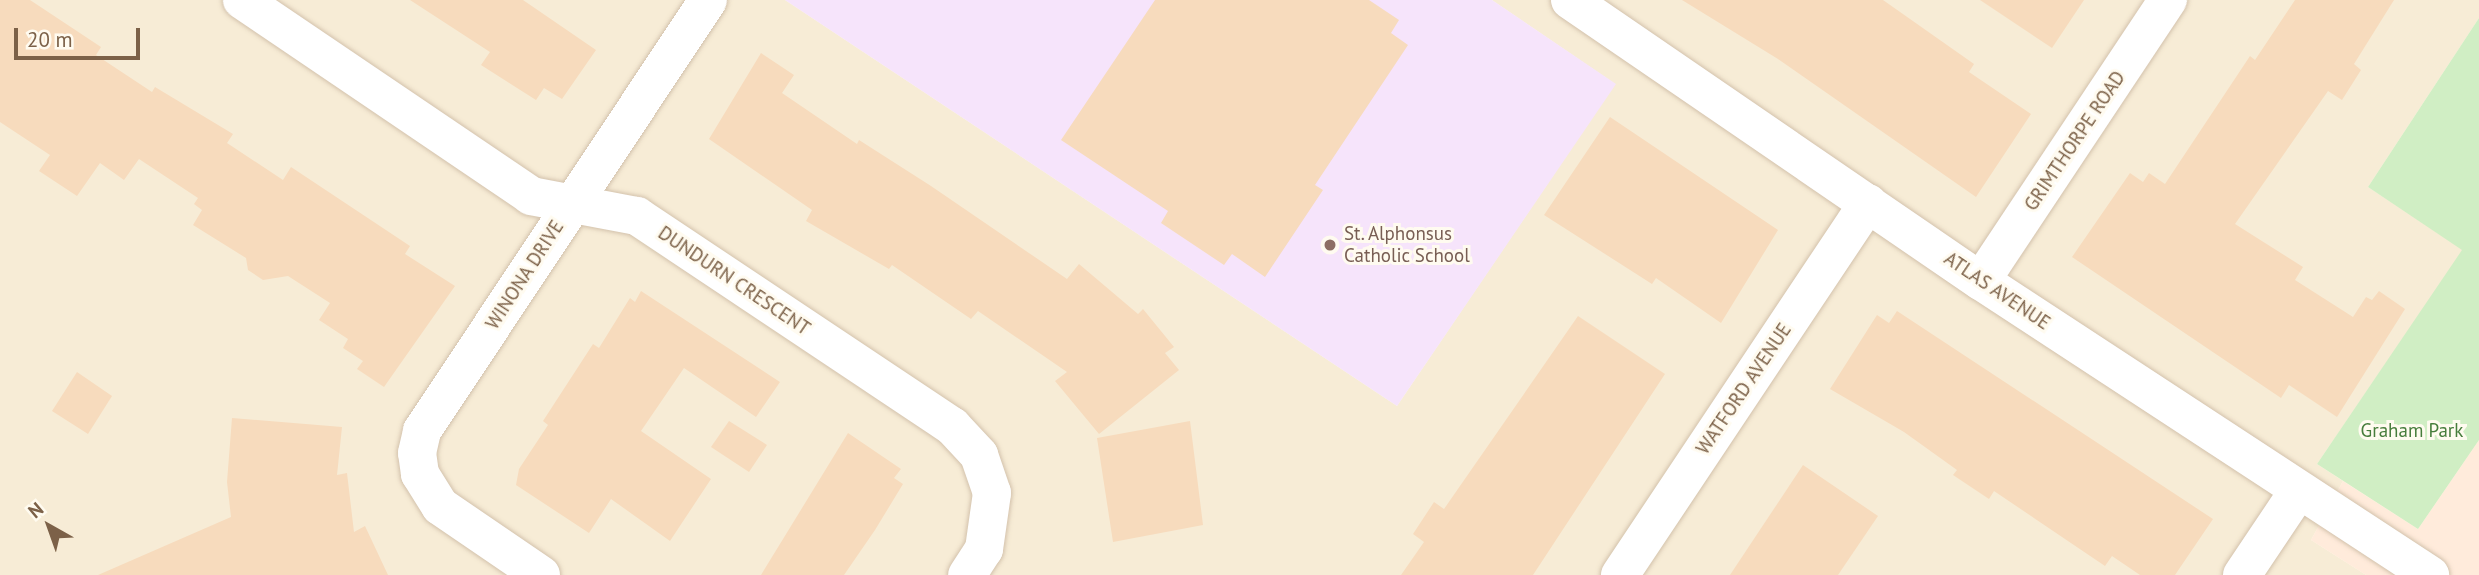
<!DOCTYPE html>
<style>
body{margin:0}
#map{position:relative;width:2479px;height:575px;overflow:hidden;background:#fef9e8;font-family:"PT Sans",sans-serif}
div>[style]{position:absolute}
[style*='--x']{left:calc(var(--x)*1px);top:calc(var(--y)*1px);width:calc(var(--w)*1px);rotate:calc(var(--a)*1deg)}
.residential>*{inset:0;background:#f7ecd6}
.commercial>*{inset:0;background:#ffebdb}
.education>*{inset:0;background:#f6e4fb}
.green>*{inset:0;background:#d0eec4}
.building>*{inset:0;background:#f7dbbd}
.roads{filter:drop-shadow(0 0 2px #d3c2ac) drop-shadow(0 0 2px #d3c2ac)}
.minor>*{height:38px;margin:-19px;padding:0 19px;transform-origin:19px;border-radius:19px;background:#fff}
.dots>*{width:19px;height:19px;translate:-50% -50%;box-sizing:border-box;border:4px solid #fffbf0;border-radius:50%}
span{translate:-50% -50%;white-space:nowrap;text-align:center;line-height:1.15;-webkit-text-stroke:6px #fffbf0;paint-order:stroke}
.street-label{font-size:19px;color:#7c6148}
.education-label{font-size:19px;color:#785e54}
.left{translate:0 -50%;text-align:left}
.park-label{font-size:19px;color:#477d3c}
.north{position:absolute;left:14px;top:491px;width:70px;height:70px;-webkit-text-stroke:5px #fffbf0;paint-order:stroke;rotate:320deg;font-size:19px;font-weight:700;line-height:28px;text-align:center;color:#7c6148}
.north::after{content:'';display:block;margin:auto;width:24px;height:32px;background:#7c6148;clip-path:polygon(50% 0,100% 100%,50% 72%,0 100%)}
.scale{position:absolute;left:14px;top:28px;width:126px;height:32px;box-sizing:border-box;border:4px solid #7c6148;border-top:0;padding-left:9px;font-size:21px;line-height:24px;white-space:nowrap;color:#7c6148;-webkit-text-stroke:5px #fffbf0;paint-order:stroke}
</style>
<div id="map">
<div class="residential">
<i style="clip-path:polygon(0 0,785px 0,1397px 406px,1615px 84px,1492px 0,2479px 0,2479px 18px,2368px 187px,2463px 250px,2317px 464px,2343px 481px,2311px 540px,2366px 575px,0 575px)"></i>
</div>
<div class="commercial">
<i style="clip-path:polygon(2479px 440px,2479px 575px,2366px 575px,2311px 540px,2343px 481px,2418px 529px)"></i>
</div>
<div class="education">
<i style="clip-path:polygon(785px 0,1492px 0,1616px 84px,1397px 406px)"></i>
</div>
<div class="green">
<i style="clip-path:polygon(2479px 18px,2479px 440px,2418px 529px,2317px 464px,2462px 250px,2368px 187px)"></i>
</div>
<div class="building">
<i style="clip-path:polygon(0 0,30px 0,101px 47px,96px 55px,152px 92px,155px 87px,233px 134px,227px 143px,283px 180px,291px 167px,410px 246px,405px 254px,455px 286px,384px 387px,357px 369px,363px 361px,343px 348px,348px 339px,319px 320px,330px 303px,288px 276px,263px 280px,248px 270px,246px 258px,193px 225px,202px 210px,194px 204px,198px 198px,139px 159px,124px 180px,100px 163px,77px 196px,39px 171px,50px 155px,0 122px)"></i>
<i style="clip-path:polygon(410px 0,523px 0,596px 50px,562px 99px,544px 88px,536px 100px,481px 65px,490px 52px)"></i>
<i style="clip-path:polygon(1155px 0,1369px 0,1399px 20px,1391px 33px,1408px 45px,1315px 185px,1323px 190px,1265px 277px,1232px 254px,1224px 265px,1161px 223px,1168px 211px,1061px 140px)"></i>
<i style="clip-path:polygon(1682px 0,1883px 0,1974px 64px,1969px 72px,2031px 114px,1976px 197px,1778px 59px)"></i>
<i style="clip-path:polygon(1980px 0,2084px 0,2052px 48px)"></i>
<i style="clip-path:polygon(2295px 0,2394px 0,2354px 64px,2361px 70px,2342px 100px,2328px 91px,2235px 224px,2303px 267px,2295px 280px,2353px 317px,2366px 297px,2372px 300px,2379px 291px,2405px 309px,2337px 417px,2289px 385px,2281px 398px,2072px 257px,2130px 173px,2143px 182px,2149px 173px,2165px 184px,2250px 56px,2255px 60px)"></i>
<i style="clip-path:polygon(761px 53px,794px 75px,782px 93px,857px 144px,859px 140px,931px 186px,1067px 279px,1079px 264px,1138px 314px,1143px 309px,1174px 347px,1165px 353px,1179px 370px,1099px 434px,1055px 381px,1067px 372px,978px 311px,971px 319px,892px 265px,889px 269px,806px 221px,812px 210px,709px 139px)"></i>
<i style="clip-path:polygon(1610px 117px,1778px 230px,1721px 323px,1656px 278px,1652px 284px,1544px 215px)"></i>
<i style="clip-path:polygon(641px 291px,780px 382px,756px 417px,684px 368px,641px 431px,711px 479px,670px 541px,611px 499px,589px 533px,516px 485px,519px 469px,548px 425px,543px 421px,593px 344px,599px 348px,630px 298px,635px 302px)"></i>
<i style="clip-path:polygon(1897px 311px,2213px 519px,2175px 575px,2140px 575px,2112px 556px,2105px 566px,1994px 491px,1989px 499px,1953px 475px,1957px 470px,1904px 432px,1830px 389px,1877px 315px,1889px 323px)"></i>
<i style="clip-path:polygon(1578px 316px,1665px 374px,1533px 575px,1401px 575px,1424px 542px,1413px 534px,1434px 502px,1444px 509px)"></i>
<i style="clip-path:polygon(77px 372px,112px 396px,88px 434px,52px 411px)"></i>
<i style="clip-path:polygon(232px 418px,342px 427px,337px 475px,347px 473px,354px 532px,365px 526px,388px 575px,98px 575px,231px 517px,227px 482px)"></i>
<i style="clip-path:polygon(729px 421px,767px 445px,749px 472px,711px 447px)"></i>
<i style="clip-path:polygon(1190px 421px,1203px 525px,1113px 542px,1097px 438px)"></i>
<i style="clip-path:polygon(848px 433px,901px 469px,894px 478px,903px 484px,875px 530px,844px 575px,761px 575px)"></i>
<i style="clip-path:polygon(1803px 465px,1878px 516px,1838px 575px,1730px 575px)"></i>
</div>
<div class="roads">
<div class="minor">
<i style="--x:242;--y:0;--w:349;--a:34.1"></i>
<i style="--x:531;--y:196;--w:108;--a:10.7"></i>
<i style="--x:637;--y:216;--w:379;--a:33.7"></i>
<i style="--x:952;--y:426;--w:40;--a:47"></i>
<i style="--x:979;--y:455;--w:40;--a:71.1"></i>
<i style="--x:992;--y:493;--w:57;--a:98.1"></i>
<i style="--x:984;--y:549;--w:31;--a:123"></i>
<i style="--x:1570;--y:0;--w:498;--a:34.4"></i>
<i style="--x:1981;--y:281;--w:537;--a:33.22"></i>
<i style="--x:1981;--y:281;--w:338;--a:-56.4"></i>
<i style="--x:541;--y:575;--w:122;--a:-145.7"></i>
<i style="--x:440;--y:506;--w:38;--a:-122"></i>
<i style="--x:420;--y:474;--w:21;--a:-98"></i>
<i style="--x:417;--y:453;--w:23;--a:-77"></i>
<i style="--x:422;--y:431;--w:517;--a:-56.43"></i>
<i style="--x:1620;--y:575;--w:447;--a:-56.3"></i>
<i style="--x:2242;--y:575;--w:102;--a:-56.2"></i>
</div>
</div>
<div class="dots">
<i style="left:1330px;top:245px;background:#8d6e63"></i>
</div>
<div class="street-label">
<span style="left:2075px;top:141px;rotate:-56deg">GRIMTHORPE ROAD</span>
<span style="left:525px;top:275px;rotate:-57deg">WINONA DRIVE</span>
<span style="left:734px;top:281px;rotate:34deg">DUNDURN CRESCENT</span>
<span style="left:1997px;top:291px;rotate:34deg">ATLAS AVENUE</span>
<span style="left:1744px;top:389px;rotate:-56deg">WATFORD AVENUE</span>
</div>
<div class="education-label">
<span class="left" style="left:1344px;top:245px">St. Alphonsus<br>Catholic School</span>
</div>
<div class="park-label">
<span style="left:2412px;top:431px">Graham Park</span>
</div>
<div class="north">N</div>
<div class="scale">20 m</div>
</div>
